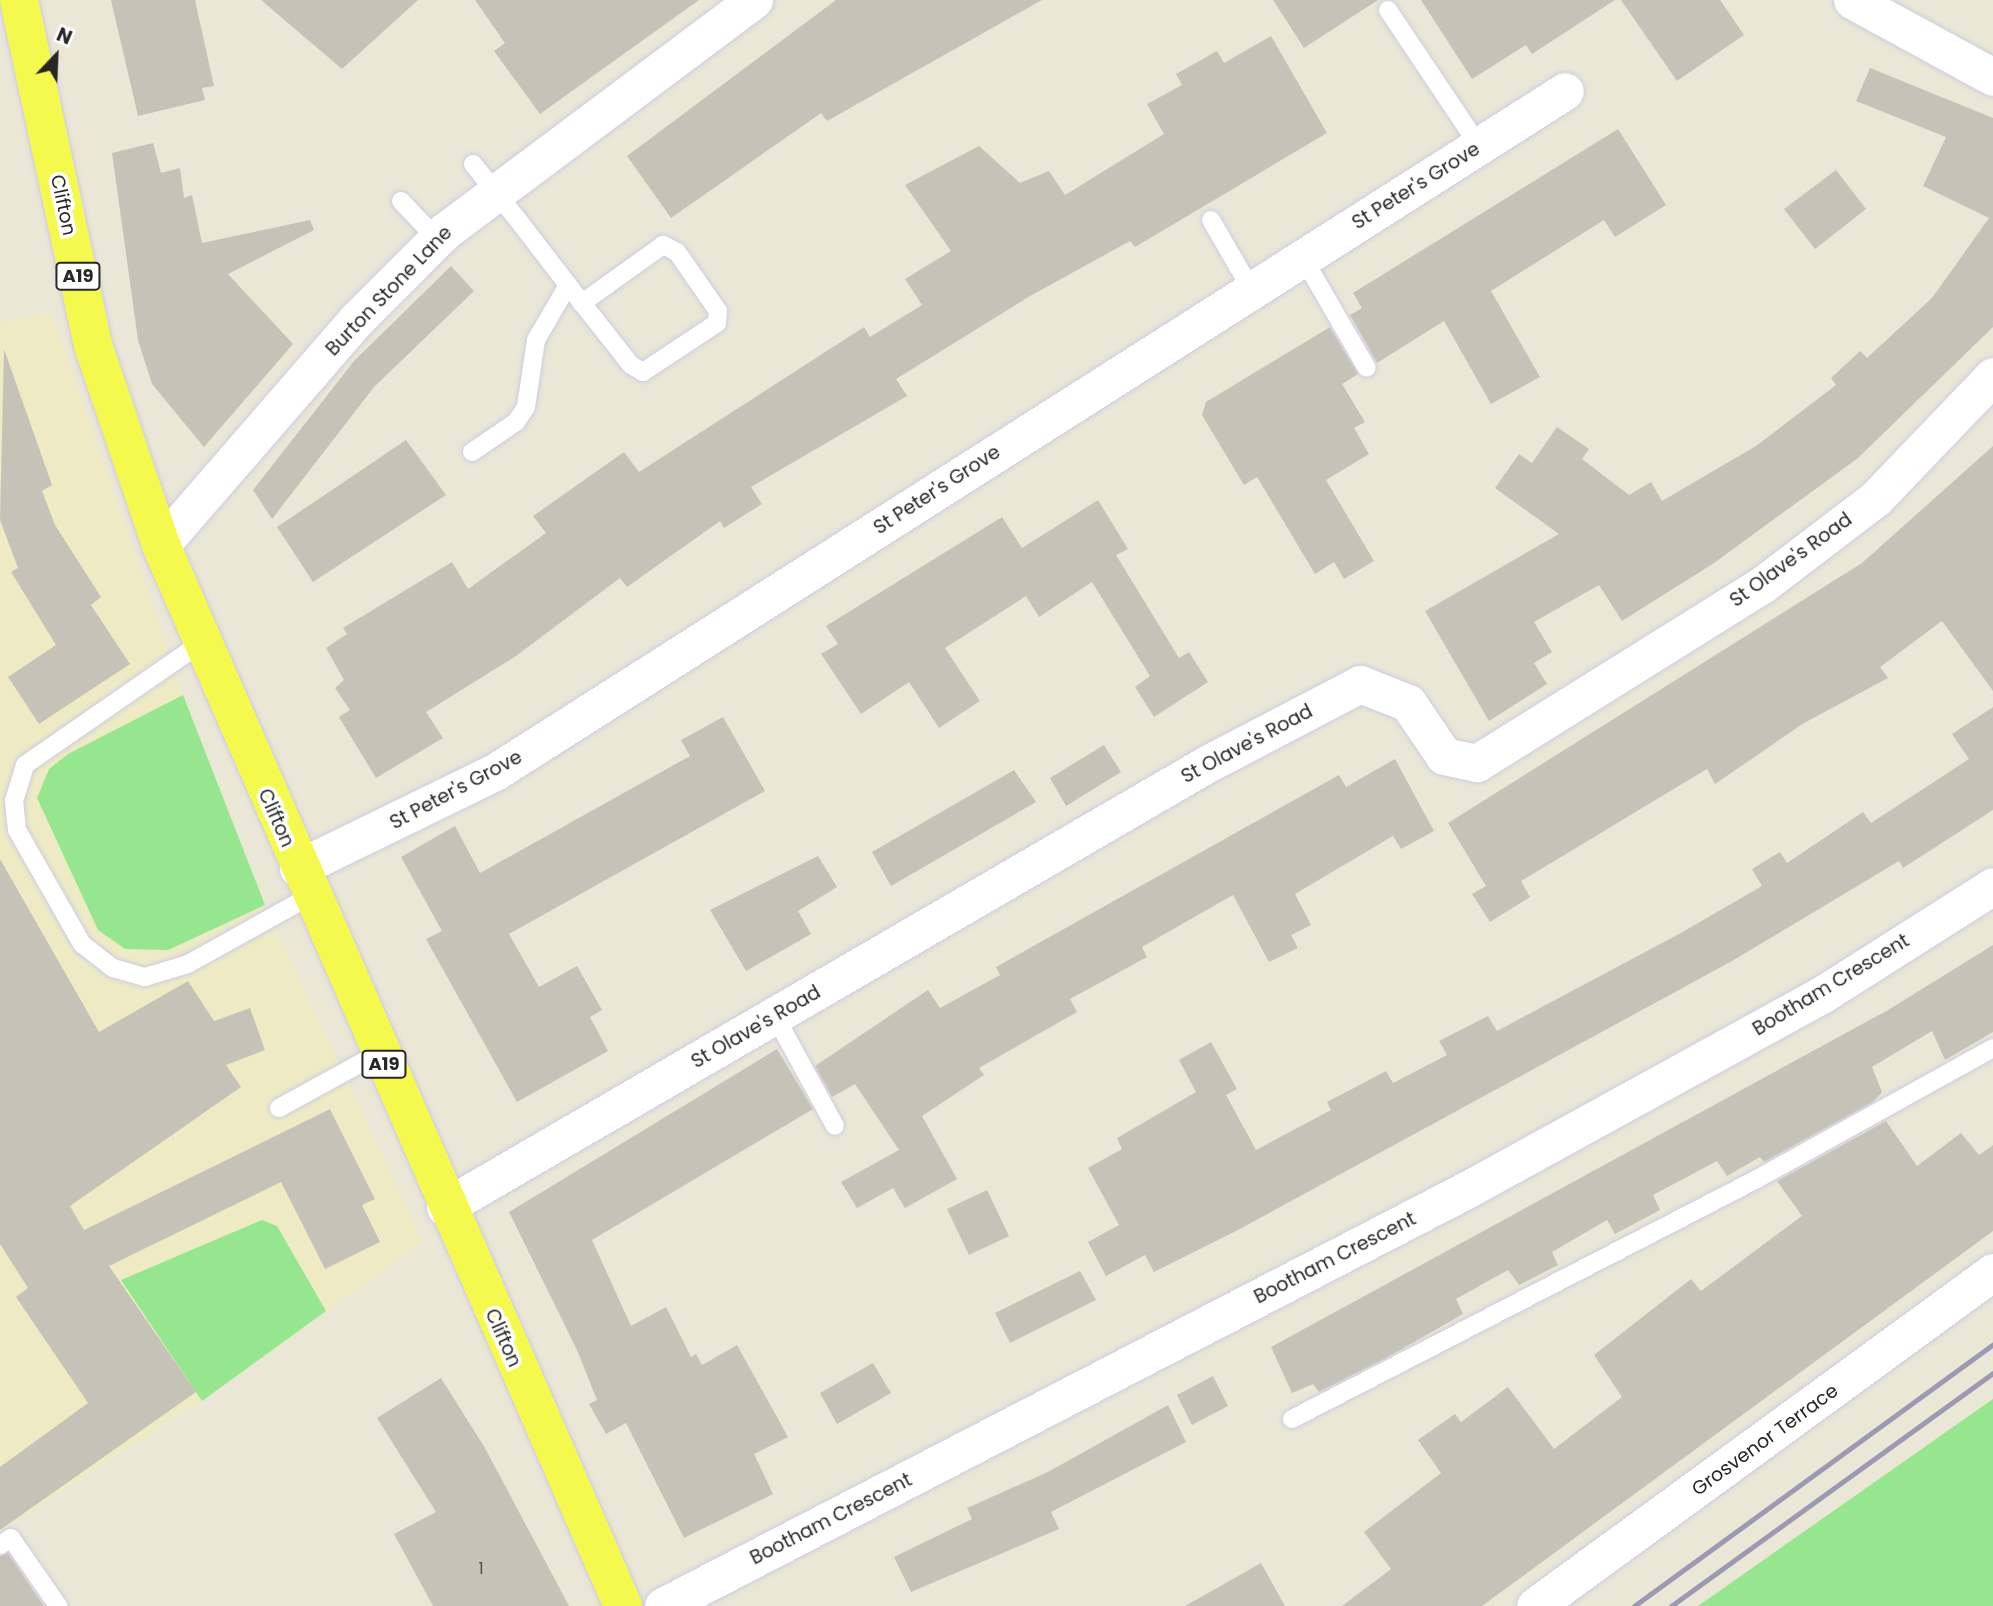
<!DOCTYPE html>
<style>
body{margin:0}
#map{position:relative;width:1993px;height:1606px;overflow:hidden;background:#ebe7d6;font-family:Poppins,sans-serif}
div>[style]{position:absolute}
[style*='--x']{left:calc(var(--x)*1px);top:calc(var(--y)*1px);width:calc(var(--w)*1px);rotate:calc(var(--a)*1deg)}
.education>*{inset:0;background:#eeebc4}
.green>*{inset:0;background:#95e68e}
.building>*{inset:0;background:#c5c3b7}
.roads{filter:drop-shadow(0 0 2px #cdcce1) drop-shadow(0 0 2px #cdcce1)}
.service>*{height:18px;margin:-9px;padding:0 9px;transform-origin:9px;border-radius:9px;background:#fff}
.minor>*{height:37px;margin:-18.5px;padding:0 18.5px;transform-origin:18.5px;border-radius:18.5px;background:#fff}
.primary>*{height:38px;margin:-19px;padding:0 19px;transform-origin:19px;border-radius:19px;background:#f5f94d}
.rail>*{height:5px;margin:-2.5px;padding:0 2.5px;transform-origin:2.5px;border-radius:2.5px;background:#9c99b3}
span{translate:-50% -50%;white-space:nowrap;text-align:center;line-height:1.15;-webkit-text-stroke:7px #fff;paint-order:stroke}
.number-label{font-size:16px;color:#4e4e4b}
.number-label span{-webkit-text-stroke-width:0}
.shield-label span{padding:2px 5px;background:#fff;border:2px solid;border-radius:5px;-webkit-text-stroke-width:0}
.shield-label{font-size:18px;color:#272727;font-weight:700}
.street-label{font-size:19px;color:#272727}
.north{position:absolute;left:21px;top:21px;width:70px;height:70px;-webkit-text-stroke:5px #fff;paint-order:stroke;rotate:23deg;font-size:19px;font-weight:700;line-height:28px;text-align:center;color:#272727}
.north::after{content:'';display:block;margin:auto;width:24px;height:32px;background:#272727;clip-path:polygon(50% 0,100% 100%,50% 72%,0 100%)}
</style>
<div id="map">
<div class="education">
<i style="clip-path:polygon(51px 311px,183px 695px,265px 905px,423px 1242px,202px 1401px,0 1531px,0 323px)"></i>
</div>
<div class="green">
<i style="clip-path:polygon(183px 695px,265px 905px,168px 950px,125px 949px,98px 930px,37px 798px,49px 769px,68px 754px)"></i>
<i style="clip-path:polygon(262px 1220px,277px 1226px,326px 1311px,202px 1401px,121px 1280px)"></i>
<i style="clip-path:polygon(1993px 1399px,1993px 1606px,1698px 1606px)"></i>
</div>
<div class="building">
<i style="clip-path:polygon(111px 0,195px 0,214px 86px,202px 88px,205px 100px,138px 116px)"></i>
<i style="clip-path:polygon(261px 0,418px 0,342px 69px)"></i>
<i style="clip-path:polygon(475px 0,699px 0,540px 114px,494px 51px,505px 43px)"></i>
<i style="clip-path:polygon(836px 0,1042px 0,827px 121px,821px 113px,671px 218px,627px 156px)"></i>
<i style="clip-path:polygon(1273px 0,1378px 0,1304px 48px)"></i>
<i style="clip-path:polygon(1421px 0,1615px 0,1532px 54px,1526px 45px,1472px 79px)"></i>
<i style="clip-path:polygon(1621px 0,1720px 0,1744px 35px,1677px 81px)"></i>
<i style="clip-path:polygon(1271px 36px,1327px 133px,1135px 247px,1130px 241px,1030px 296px,896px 379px,907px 396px,751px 487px,762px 504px,724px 528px,720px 521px,627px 587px,620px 578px,516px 656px,426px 712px,443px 738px,376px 778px,339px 717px,350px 710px,335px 688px,344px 680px,326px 648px,347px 634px,343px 628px,452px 562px,468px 589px,546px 533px,533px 516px,624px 452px,639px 472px,864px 327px,870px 337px,922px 305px,905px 279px,951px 251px,905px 185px,979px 146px,1020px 183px,1049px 171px,1065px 195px,1164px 134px,1147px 104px,1182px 85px,1176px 74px,1217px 51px,1224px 63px)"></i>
<i style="clip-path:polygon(1870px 68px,1993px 118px,1993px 327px,1858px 458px,1714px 563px,1622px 621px,1599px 585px,1534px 622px,1552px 652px,1534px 663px,1547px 684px,1489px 721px,1425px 611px,1559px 534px,1495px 488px,1519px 454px,1532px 463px,1557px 427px,1589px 449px,1582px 459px,1629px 495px,1651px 482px,1662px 501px,1756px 446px,1836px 385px,1831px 378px,1860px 351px,1867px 358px,1932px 298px,1989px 218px,1923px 186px,1946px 137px,1856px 101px)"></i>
<i style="clip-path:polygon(1618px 129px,1666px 205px,1615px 237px,1604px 220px,1491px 291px,1540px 377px,1491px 404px,1444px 321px,1377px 363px,1350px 315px,1362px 308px,1353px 293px)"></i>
<i style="clip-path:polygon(153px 143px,161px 173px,180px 168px,184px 198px,192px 195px,202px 243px,310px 220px,314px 230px,228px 274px,293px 344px,204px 447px,152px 384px,138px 340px,112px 153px)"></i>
<i style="clip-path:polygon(1836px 170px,1866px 209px,1815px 249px,1784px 209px)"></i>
<i style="clip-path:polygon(451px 266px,474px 291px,374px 387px,272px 519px,253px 490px,354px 361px)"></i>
<i style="clip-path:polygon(1330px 327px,1358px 374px,1342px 384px,1365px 422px,1354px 428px,1369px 454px,1326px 480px,1374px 561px,1344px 579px,1334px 562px,1315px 574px,1257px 477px,1244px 485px,1202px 415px,1206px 402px)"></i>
<i style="clip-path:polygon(4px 349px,52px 485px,42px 491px,55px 525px,101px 597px,91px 605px,130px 664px,39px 724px,8px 677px,56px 645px,11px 572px,18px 568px,0 520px)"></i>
<i style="clip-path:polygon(406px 440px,446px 495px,313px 582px,277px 527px)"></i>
<i style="clip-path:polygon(1993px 446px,1993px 691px,1942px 621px,1880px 667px,1888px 678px,1804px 723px,1715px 784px,1707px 769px,1521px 881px,1530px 897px,1490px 922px,1472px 894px,1486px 886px,1448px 823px,1862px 563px)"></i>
<i style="clip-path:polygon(1098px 500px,1128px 549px,1116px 555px,1179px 658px,1189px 652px,1208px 682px,1154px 717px,1135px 687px,1150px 676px,1092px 582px,1039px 617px,1026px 596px,945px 648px,980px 701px,939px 728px,909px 682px,861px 714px,821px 654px,838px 644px,826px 626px,1002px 517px,1022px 548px)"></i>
<i style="clip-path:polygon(1993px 707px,1993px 810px,1903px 868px,1899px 861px,1732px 961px,1236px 1231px,1154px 1272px,1145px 1255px,1106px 1276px,1088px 1242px,1119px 1225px,1088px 1168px,1122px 1149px,1117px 1138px,1196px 1092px,1179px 1060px,1211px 1042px,1237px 1089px,1226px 1095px,1256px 1150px,1331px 1110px,1327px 1102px,1386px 1071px,1393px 1083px,1447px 1055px,1439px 1041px,1488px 1016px,1497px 1031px,1679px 934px,1762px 886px,1752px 869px,1780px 852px,1787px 863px,1863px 812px,1871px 823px,1969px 759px,1952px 734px)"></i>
<i style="clip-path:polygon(723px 717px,765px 791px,509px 934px,539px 987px,577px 966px,602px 1010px,590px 1017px,608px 1051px,517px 1102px,426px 939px,442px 931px,401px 857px,455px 826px,480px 873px,690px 756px,681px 740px)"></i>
<i style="clip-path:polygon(1104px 745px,1121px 772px,1066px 806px,1050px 778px)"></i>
<i style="clip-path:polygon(1395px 759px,1434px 831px,1401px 849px,1393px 836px,1295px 894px,1311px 925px,1291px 935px,1298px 948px,1269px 962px,1233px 895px,1142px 947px,1147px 957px,1070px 999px,1077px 1012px,979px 1068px,984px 1075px,922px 1116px,957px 1179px,905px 1208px,893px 1188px,857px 1208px,841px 1182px,899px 1150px,855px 1084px,832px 1097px,815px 1066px,928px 990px,940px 1008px,1000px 975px,996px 967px,1339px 775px,1346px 787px)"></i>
<i style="clip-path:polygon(1014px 770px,1036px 802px,891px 886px,872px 852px)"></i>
<i style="clip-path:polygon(818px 856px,837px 887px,798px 911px,811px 934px,746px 971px,710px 910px)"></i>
<i style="clip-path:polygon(0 859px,99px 1032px,188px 981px,214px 1021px,250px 1008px,265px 1050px,226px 1065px,241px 1087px,70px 1206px,84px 1230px,330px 1109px,375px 1199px,362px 1205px,380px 1242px,325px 1269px,281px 1182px,109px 1266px,196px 1392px,0 1530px,0 1467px,88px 1403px,16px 1297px,28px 1288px,0 1244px)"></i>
<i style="clip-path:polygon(1993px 945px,1993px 1032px,1945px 1060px,1932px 1031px,1872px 1067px,1882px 1092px,1873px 1102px,1764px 1162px,1760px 1157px,1727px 1176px,1717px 1161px,1653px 1195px,1660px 1210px,1615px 1234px,1607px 1220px,1552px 1252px,1558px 1265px,1519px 1285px,1508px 1270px,1456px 1299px,1463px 1314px,1388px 1357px,1319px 1392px,1313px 1384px,1292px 1393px,1271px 1347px,1888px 1010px)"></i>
<i style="clip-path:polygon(777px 1049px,813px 1109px,592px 1240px,631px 1326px,666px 1307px,691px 1357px,696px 1354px,702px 1365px,737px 1345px,788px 1437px,754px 1454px,773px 1494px,684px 1538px,626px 1423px,606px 1434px,589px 1404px,597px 1400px,577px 1350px,509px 1212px)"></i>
<i style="clip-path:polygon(1886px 1121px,1917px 1166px,1961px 1133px,1979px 1155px,1993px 1145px,1993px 1231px,1482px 1606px,1342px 1606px,1391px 1569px,1364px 1532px,1441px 1473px,1418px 1440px,1455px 1414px,1461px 1422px,1508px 1387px,1554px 1449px,1622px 1397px,1594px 1355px,1691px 1279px,1701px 1291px,1802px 1216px,1777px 1181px)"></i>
<i style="clip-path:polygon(987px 1190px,1009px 1236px,969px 1255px,947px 1209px)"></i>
<i style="clip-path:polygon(1080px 1271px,1096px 1300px,1010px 1343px,995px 1313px)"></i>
<i style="clip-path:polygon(873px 1363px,891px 1393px,837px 1424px,820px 1393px)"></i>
<i style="clip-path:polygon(1213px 1376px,1228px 1406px,1192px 1425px,1177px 1395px)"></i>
<i style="clip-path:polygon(441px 1378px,485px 1448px,569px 1606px,433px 1606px,394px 1534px,436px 1512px,377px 1418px)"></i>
<i style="clip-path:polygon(1168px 1405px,1186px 1442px,1051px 1512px,1059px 1529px,911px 1592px,894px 1557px,972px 1519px,967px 1508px,1048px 1472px)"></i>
<i style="clip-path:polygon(8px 1553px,44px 1606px,0 1606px,0 1556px)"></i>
<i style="clip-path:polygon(1261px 1563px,1285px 1606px,1185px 1606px)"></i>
</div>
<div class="roads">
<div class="service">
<i style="--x:1388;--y:10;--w:164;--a:56.2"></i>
<i style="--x:473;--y:164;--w:72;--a:51.2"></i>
<i style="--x:518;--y:220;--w:105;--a:52.4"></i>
<i style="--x:582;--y:303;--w:79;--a:51.7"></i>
<i style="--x:631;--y:365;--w:14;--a:30"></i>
<i style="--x:643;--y:372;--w:89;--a:-33.5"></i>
<i style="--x:717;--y:323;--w:12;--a:-85"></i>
<i style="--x:718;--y:311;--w:72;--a:-124.8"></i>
<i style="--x:677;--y:252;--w:16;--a:-153"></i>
<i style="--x:663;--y:245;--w:100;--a:144.4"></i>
<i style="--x:401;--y:201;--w:52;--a:46.5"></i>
<i style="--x:1211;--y:220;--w:80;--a:59.9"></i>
<i style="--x:1302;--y:256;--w:129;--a:59.9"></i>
<i style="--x:472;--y:452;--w:53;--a:-34.3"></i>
<i style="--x:516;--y:422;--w:18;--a:-56"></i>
<i style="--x:526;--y:407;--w:68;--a:-81.5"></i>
<i style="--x:536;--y:340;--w:64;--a:-59.8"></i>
<i style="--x:201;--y:643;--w:214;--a:145.3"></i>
<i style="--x:25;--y:765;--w:38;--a:107"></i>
<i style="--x:14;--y:801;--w:29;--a:84"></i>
<i style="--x:17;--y:830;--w:131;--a:60.3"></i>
<i style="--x:82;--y:944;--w:39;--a:38"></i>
<i style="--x:113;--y:968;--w:33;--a:16"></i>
<i style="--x:145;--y:977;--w:45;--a:-16.8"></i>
<i style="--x:188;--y:964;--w:140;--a:-29.1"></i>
<i style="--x:775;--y:1016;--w:125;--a:61.4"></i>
<i style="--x:279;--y:1108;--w:114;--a:-28.8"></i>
<i style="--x:1292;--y:1419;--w:523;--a:-27.3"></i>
<i style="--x:1757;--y:1179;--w:270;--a:-29"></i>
<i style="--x:0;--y:1545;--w:13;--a:-32"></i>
<i style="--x:11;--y:1538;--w:83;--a:55.3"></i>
</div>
<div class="minor">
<i style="--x:1852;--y:0;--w:161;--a:28.6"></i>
<i style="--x:161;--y:545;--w:299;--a:-49.1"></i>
<i style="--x:357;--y:319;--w:124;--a:-45"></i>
<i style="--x:445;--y:231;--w:386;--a:-36.8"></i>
<i style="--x:298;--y:868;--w:219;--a:-26"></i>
<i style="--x:495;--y:772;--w:1268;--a:-32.47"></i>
<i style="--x:445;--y:1207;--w:881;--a:-30.17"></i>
<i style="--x:1207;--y:764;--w:173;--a:-27.6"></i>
<i style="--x:1360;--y:684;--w:52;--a:21.6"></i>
<i style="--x:1408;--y:703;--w:64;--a:55.8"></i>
<i style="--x:1444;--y:756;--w:34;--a:12"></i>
<i style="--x:1477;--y:763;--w:336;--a:-32"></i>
<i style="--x:1762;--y:585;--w:143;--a:-37.3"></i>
<i style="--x:1876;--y:498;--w:169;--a:-46.2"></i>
<i style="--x:663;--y:1606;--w:909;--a:-27.38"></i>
<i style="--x:1470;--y:1188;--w:403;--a:-28.8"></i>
<i style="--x:1823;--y:994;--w:201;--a:-32.4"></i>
<i style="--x:1535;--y:1606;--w:567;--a:-36.1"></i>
</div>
<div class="primary">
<i style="--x:19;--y:0;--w:353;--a:77.9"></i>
<i style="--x:93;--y:345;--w:211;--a:71.2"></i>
<i style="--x:161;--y:545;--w:1157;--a:66.47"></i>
</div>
</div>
<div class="rail">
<i style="--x:1634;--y:1606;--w:444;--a:-36.1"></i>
<i style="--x:1671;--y:1606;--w:397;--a:-35.9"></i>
</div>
<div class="number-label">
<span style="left:481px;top:1569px">1</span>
</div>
<div class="shield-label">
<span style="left:78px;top:276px">A19</span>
<span style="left:384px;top:1064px">A19</span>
</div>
<div class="street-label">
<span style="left:1416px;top:186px;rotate:-32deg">St Peter's Grove</span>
<span style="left:63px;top:205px;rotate:78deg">Clifton</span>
<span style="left:389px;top:291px;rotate:-46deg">Burton Stone Lane</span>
<span style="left:937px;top:490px;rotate:-33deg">St Peter's Grove</span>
<span style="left:1791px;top:560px;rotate:-36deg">St Olave's Road</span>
<span style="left:1247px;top:744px;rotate:-28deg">St Olave's Road</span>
<span style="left:456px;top:790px;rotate:-28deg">St Peter's Grove</span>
<span style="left:276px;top:818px;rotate:66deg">Clifton</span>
<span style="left:1831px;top:985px;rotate:-31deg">Bootham Crescent</span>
<span style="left:756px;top:1027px;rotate:-30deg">St Olave's Road</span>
<span style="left:1335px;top:1258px;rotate:-27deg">Bootham Crescent</span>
<span style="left:503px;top:1338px;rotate:66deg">Clifton</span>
<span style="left:1765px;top:1440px;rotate:-36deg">Grosvenor Terrace</span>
<span style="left:831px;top:1519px;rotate:-27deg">Bootham Crescent</span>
</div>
<div class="north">N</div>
</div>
